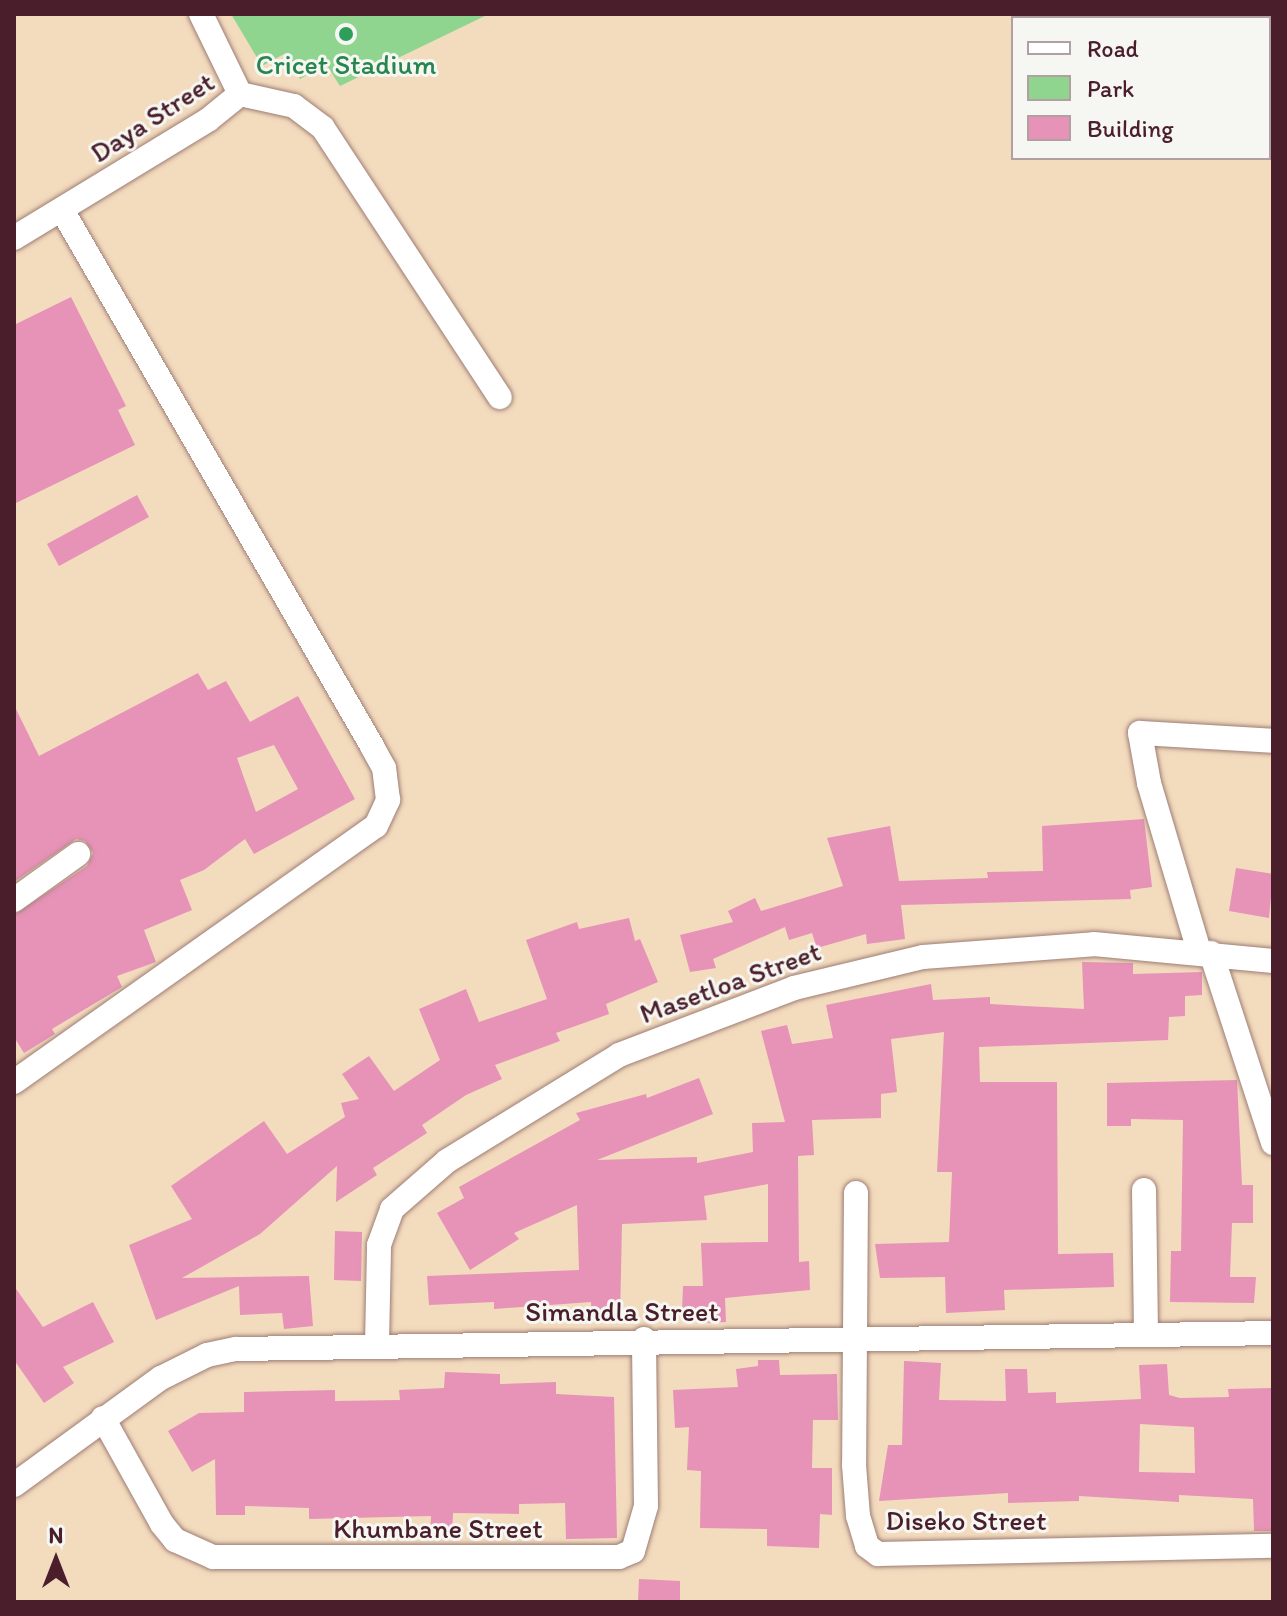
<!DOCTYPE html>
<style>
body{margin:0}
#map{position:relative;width:1287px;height:1616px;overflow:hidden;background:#f3dbbe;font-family:Itim,sans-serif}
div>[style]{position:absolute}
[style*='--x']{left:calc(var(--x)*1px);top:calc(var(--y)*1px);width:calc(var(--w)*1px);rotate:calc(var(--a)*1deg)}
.green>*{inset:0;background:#8fd58f}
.building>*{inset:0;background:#e693b7}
.roads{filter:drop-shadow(0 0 2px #9e7d74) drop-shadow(0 0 2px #9e7d74)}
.minor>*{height:24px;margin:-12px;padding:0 12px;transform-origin:12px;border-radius:12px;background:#fff}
.dots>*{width:22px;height:22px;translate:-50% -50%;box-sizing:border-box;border:4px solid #f6f6f2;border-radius:50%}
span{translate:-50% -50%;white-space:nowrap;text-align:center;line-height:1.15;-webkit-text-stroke:6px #f6f6f2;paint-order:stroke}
.leisure-label{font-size:28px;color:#27864d}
.street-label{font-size:28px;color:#4a1f2b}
.frame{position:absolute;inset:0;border:16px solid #4a1f2b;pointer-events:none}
.legend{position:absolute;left:1011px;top:16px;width:260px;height:144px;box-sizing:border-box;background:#f6f6f2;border:2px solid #b1a0a2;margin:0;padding:10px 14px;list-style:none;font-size:24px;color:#4a1f2b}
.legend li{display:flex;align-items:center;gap:16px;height:40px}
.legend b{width:40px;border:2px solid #b1a0a2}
.north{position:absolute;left:16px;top:1520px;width:80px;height:80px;-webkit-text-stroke:6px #f6f6f2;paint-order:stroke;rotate:0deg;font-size:22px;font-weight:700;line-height:32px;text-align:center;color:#4a1f2b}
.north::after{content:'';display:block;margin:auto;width:28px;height:36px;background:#4a1f2b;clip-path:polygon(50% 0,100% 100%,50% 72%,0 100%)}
</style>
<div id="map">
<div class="green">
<i style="clip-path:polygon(231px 14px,489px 14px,340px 86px,326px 64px,300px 79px,286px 53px,262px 66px)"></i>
</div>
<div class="building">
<i style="clip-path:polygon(71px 297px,126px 406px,118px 410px,135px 445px,14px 504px,14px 325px)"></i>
<i style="clip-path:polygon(137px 495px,149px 517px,59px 566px,47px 544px)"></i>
<i style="clip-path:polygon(evenodd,198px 673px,208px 690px,226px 681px,250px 722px,298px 696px,355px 799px,254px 854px,245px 839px,204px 870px,180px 880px,192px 910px,144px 930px,156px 962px,117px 976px,122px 987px,52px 1029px,55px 1034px,24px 1053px,14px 1037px,14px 915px,87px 866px,93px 853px,85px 841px,76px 839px,14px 882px,14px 705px,39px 756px,198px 673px,274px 745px,298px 789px,256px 812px,237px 758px,274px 745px)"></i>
<i style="clip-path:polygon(1144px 819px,1152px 887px,1130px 890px,1131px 899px,901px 905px,905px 939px,867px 944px,866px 934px,817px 948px,812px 933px,789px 940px,785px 927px,713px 959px,716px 968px,690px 972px,680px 935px,733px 922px,728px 911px,755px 898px,761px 911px,843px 886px,827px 838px,890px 826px,899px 881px,988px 878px,987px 872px,1043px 871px,1042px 826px)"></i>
<i style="clip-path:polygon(1236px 868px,1273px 874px,1269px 918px,1229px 911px)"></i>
<i style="clip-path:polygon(629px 918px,635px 941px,640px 939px,658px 982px,606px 1004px,609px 1014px,556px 1033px,560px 1041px,495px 1065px,502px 1079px,466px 1095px,422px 1125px,427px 1133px,373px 1168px,377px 1175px,336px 1202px,337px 1166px,260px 1234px,182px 1278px,309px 1276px,313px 1326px,284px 1329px,282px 1313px,240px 1315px,239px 1286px,156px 1320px,129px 1245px,192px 1219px,171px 1186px,264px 1121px,287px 1154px,345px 1117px,341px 1103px,359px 1099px,342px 1074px,369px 1056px,394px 1091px,440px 1060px,419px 1009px,466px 989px,479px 1022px,547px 999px,526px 940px,577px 922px,579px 929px)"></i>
<i style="clip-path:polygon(1082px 962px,1133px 963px,1133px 974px,1202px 972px,1202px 995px,1185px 996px,1185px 1016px,1169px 1017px,1168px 1040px,979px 1047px,980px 1082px,1057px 1082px,1058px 1254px,1113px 1253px,1114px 1287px,1004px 1290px,1005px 1310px,946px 1313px,945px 1277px,880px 1278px,875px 1244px,949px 1242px,952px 1172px,937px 1172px,944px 1032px,891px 1039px,897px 1092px,881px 1094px,881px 1118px,812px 1120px,814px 1155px,798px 1156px,799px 1262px,809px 1261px,810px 1290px,725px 1298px,726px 1322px,702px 1323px,702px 1311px,682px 1311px,683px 1286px,703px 1286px,701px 1243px,768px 1242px,768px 1184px,704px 1196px,707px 1220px,622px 1224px,620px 1318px,592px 1318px,591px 1302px,494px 1309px,494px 1302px,429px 1305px,427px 1276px,579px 1270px,577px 1205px,514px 1233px,519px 1239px,470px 1270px,437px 1213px,464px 1198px,459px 1187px,580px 1120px,576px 1113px,646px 1094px,647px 1098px,699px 1078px,713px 1114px,597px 1160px,697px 1157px,697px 1163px,753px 1152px,752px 1123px,785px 1122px,761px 1031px,787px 1025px,792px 1044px,833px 1038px,826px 1005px,931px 984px,933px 1000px,990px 997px,990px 1004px,1084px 1009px)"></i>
<i style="clip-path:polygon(1237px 1080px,1242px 1185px,1253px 1185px,1253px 1223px,1232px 1223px,1230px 1277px,1256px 1277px,1254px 1303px,1170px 1302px,1171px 1251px,1181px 1251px,1183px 1120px,1131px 1119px,1131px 1126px,1107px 1126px,1107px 1083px)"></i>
<i style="clip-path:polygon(335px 1231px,362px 1232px,361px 1281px,334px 1280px)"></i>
<i style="clip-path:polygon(14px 1286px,43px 1327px,93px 1302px,114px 1342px,63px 1367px,74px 1383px,44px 1403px,14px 1360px)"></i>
<i style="clip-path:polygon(758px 1360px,779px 1360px,780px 1375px,837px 1374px,838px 1420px,813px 1420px,812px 1468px,832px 1468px,832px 1515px,820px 1514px,819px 1548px,767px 1546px,767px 1529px,700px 1528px,701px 1471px,687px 1470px,689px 1427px,675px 1428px,673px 1390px,738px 1387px,736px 1369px,758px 1366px)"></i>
<i style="clip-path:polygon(evenodd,904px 1361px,941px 1363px,939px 1400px,1006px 1401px,1005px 1369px,1027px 1369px,1028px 1393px,1056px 1392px,1056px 1403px,1141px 1399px,1139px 1365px,1167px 1364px,1169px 1395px,1180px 1398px,1229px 1397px,1228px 1389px,1273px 1388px,1273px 1531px,1254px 1531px,1253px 1499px,1179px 1495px,1179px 1502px,1079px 1496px,1079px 1501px,1008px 1503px,1008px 1493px,879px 1501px,888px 1445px,902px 1445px,904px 1361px,1140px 1424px,1194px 1427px,1195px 1473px,1139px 1472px,1140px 1424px)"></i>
<i style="clip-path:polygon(445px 1372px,500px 1374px,500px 1384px,556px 1382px,556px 1394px,614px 1397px,617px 1538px,566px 1539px,565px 1503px,519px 1504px,519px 1514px,453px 1513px,452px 1539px,430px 1538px,431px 1516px,309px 1519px,309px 1508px,245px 1506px,245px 1515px,216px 1515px,215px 1459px,192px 1472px,168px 1431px,199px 1413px,244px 1412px,244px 1392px,335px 1390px,335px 1401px,400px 1400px,399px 1390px,444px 1388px)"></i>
<i style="clip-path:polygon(639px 1579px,680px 1581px,680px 1602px,638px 1602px)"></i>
</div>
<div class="roads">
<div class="minor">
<i style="--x:201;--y:14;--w:89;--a:64"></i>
<i style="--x:1271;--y:14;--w:4;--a:56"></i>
<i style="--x:240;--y:94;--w:55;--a:12.5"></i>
<i style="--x:294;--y:106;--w:36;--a:37"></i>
<i style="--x:323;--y:128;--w:322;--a:56.7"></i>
<i style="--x:14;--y:238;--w:227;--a:-31.3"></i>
<i style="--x:208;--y:120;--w:41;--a:-39.1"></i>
<i style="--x:14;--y:900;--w:79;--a:-35.7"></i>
<i style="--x:1199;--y:951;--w:175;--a:-106.6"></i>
<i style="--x:1149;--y:783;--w:51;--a:-100.2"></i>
<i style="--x:1140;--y:733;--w:133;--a:3.4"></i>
<i style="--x:1211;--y:953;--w:200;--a:71.9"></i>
<i style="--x:14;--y:1082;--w:443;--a:-35.3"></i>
<i style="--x:376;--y:826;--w:29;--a:-65"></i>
<i style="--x:388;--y:800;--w:32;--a:-97"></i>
<i style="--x:384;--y:768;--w:25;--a:-119"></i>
<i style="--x:372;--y:746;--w:619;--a:-120.04"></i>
<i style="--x:1144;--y:1190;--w:145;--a:89.2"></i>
<i style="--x:856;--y:1193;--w:272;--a:90.4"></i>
<i style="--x:854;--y:1465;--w:51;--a:85.5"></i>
<i style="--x:858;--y:1516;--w:31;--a:73"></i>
<i style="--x:867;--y:1546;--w:14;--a:36"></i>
<i style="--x:878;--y:1554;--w:395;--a:-1.2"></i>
<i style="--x:377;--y:1344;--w:99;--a:-88.8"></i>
<i style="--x:379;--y:1245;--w:38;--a:-70"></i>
<i style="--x:392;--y:1209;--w:73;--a:-41.1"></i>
<i style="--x:447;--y:1161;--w:202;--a:-31.6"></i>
<i style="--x:619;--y:1055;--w:187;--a:-20.9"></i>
<i style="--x:794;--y:988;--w:133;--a:-13.5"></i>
<i style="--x:923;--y:957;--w:171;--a:-4.3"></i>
<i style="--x:1094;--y:944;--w:180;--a:5.4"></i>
<i style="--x:103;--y:1418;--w:121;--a:60.9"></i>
<i style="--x:162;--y:1524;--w:21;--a:51"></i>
<i style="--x:175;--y:1540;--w:42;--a:24.1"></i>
<i style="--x:213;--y:1557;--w:406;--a:0"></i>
<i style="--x:619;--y:1557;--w:15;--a:-23"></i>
<i style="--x:633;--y:1551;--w:47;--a:-73.9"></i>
<i style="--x:646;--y:1506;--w:167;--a:-90.7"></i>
<i style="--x:14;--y:1485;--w:182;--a:-36.1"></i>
<i style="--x:161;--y:1378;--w:51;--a:-26.6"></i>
<i style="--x:207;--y:1355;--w:30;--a:-12"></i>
<i style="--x:236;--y:1349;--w:1037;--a:-0.88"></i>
</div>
</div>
<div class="dots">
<i style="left:346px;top:34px;background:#2e9e5b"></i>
</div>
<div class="leisure-label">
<span style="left:346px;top:64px">Cricet Stadium</span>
</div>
<div class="street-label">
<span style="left:152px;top:117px;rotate:-33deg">Daya Street</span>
<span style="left:730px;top:982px;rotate:-20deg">Masetloa Street</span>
<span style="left:622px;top:1311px">Simandla Street</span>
<span style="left:966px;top:1520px">Diseko Street</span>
<span style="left:438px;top:1528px">Khumbane Street</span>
</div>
<div class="frame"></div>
<ul class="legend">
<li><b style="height:10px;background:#fff"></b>Road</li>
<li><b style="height:22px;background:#8fd58f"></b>Park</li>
<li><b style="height:22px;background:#e693b7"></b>Building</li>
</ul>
<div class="north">N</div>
</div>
